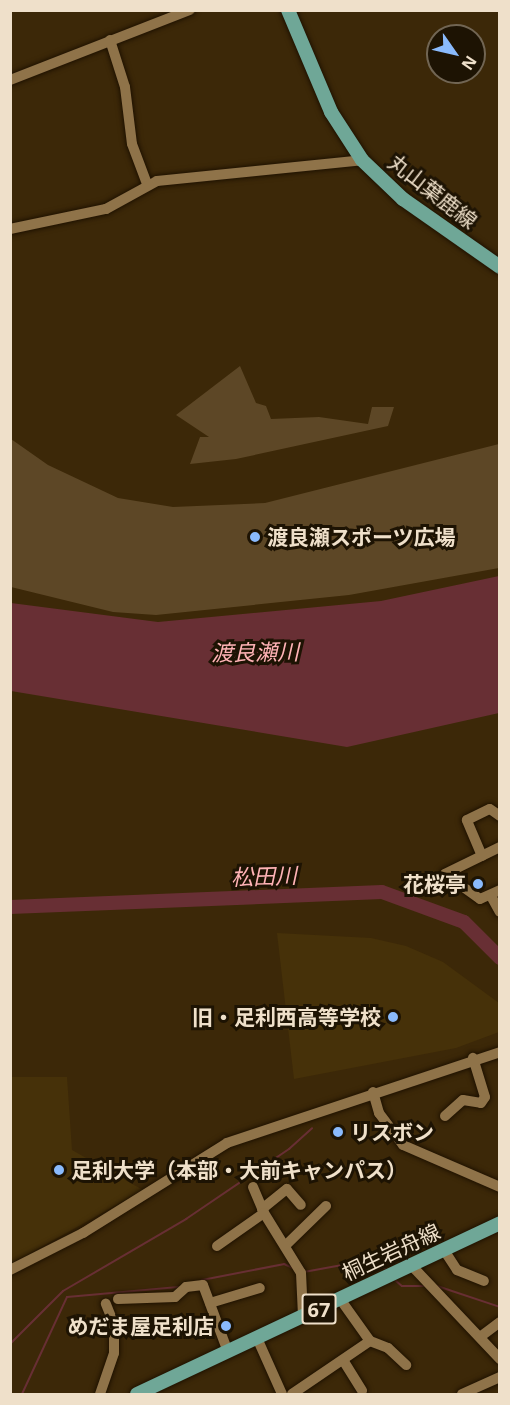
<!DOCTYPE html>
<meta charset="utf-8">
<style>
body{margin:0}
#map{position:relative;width:510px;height:1405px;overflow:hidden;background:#3c2808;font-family:"Noto Sans","Noto Sans JP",sans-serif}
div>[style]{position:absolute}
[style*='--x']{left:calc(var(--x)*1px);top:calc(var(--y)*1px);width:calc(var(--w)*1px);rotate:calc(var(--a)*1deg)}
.built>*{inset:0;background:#463109}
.green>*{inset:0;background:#5d4726}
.water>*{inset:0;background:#682f34}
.stream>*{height:2px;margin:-1px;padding:0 1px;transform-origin:1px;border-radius:1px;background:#682f34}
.river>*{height:14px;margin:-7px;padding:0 7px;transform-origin:7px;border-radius:7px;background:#682f34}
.roads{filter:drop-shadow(0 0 2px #1f1200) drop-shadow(0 0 2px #1f1200)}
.minor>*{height:10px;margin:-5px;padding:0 5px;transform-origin:5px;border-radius:5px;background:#8f7349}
.major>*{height:14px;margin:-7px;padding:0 7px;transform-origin:7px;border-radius:7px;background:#6fa797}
.dots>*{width:16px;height:16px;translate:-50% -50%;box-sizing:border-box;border:3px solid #1d1303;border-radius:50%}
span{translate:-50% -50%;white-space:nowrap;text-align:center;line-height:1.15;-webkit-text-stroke:6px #1d1303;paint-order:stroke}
.shield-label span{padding:2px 4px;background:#1d1303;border:2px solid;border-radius:4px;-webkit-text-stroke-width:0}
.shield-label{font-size:20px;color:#efe0ca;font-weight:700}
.street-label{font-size:21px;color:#efe0ca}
.poi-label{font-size:21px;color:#efe0ca;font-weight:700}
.left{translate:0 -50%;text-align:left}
.right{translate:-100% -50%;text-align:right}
.water-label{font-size:22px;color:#ffb3b6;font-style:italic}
.frame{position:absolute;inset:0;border:12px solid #efe0ca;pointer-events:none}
.north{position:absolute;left:426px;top:24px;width:60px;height:60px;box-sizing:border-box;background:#1d1303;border:2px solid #716553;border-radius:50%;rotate:124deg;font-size:16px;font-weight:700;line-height:24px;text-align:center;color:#efe0ca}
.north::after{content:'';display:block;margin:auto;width:21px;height:27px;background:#8abafc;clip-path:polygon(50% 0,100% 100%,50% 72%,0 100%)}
</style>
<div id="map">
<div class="built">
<i style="clip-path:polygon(277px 933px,371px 938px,406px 946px,443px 962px,499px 1003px,499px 1032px,456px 1048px,294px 1079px)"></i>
<i style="clip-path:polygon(11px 1077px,67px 1077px,72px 1150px,143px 1190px,11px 1264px)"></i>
</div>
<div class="green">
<i style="clip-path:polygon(240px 366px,256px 403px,266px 406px,271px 419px,319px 417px,368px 424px,372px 407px,394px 407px,388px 426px,236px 459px,190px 464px,200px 437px,209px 437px,176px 415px)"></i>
<i style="clip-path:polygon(11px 439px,48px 465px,118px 498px,173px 507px,265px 503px,499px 444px,499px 568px,349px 595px,156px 615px,113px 612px,11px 587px)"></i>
</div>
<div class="water">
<i style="clip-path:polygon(499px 576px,499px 713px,347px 747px,11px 691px,11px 603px,158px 622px,381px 601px)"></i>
</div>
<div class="stream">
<i style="--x:304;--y:1272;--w:72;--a:-10.4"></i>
<i style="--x:375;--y:1259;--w:17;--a:45"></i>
<i style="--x:202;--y:1280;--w:84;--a:-11"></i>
<i style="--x:284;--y:1264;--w:10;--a:24"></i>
<i style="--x:395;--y:1280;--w:9;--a:41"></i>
<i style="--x:402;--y:1286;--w:24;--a:0"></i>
<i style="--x:437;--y:1286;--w:66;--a:18.4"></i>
<i style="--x:10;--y:1344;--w:75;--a:-45"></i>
<i style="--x:63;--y:1291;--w:143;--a:-30.3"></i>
<i style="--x:186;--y:1219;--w:125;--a:-34.2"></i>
<i style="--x:289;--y:1149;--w:31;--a:-42"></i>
<i style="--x:22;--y:1394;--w:107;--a:-65.1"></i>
<i style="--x:67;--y:1297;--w:112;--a:-5.1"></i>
</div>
<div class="river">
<i style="--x:10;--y:907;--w:372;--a:-2.3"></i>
<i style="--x:382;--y:892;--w:87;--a:20.1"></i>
<i style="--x:464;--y:922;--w:51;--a:45"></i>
</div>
<div class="roads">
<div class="minor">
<i style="--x:110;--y:40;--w:49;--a:72.3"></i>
<i style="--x:125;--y:87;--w:57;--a:83"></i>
<i style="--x:132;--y:144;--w:43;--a:69.4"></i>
<i style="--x:10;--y:80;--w:193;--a:-21.3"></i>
<i style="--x:10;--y:229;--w:98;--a:-11.8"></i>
<i style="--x:106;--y:209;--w:58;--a:-28.8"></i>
<i style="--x:157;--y:181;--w:206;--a:-5.8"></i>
<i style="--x:500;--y:847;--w:61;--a:153.9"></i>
<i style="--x:445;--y:874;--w:43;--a:35.5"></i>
<i style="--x:480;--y:899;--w:22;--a:-24"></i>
<i style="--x:482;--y:856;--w:39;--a:-113"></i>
<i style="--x:467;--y:820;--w:25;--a:-26"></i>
<i style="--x:490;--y:809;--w:12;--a:35"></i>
<i style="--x:491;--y:896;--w:18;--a:61"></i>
<i style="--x:373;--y:1092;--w:22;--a:74"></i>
<i style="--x:379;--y:1113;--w:40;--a:53"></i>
<i style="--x:403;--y:1145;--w:106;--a:23.4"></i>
<i style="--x:445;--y:1116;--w:24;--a:-42"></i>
<i style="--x:463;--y:1100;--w:18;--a:9"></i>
<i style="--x:481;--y:1103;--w:7;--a:-56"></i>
<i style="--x:485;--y:1097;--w:41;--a:-107.1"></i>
<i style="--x:253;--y:1187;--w:28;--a:67"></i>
<i style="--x:262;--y:1209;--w:32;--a:-39"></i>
<i style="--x:287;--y:1189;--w:21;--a:49"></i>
<i style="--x:286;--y:1245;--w:56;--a:-44.3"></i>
<i style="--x:217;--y:1246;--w:57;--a:-35.1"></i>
<i style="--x:264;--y:1213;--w:70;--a:58.3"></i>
<i style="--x:301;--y:1273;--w:43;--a:87.3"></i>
<i style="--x:444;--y:1250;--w:24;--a:57"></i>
<i style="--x:457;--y:1270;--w:29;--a:22"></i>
<i style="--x:412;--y:1266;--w:128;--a:46.6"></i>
<i style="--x:10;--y:1270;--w:82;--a:-26.9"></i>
<i style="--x:83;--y:1233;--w:170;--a:-32"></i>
<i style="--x:227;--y:1143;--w:288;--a:-18.4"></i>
<i style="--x:118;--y:1299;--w:57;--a:-2"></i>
<i style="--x:175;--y:1297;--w:15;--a:-42"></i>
<i style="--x:186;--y:1287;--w:17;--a:-7"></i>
<i style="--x:203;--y:1285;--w:72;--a:69.5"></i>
<i style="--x:210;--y:1303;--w:52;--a:-16.7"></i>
<i style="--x:480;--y:1337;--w:25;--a:-37"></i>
<i style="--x:257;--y:1338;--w:61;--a:65.9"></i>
<i style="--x:370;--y:1341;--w:19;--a:21"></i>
<i style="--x:388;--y:1348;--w:25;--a:43"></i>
<i style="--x:343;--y:1360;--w:36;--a:58"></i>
<i style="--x:100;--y:1394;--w:43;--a:-71.1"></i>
<i style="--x:114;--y:1353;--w:29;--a:-90"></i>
<i style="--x:114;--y:1324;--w:22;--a:-112"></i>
<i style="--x:292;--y:1394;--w:94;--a:-34.2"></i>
<i style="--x:370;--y:1341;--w:52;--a:-125.5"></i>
<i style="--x:462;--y:1394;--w:42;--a:-24.1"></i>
</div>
<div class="major">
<i style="--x:288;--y:10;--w:111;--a:67.1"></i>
<i style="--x:331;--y:112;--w:57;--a:57.1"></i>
<i style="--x:362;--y:160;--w:57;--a:43.6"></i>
<i style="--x:403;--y:199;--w:118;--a:35"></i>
<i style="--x:137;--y:1394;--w:401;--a:-25.2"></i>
</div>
</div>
<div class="dots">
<i style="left:255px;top:537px;background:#8abafc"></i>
<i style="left:478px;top:884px;background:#8abafc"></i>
<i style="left:393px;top:1017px;background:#8abafc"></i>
<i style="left:338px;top:1132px;background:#8abafc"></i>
<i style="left:59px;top:1170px;background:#8abafc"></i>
<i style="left:226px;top:1326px;background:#8abafc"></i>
</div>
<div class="shield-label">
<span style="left:319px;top:1309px">67</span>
</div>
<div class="street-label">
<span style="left:433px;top:191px;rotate:38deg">丸山葉鹿線</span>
<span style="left:391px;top:1252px;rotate:-25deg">桐生岩舟線</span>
</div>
<div class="poi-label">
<span class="left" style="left:267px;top:537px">渡良瀬スポーツ広場</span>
<span class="right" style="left:466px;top:884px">花桜亭</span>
<span class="right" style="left:381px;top:1017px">旧・足利西高等学校</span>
<span class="left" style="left:350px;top:1132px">リスボン</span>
<span class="left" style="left:71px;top:1170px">足利大学（本部・大前キャンパス）</span>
<span class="right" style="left:214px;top:1326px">めだま屋足利店</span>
</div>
<div class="water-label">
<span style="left:255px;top:652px;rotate:-1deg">渡良瀬川</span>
<span style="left:264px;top:876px;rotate:-2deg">松田川</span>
</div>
<div class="frame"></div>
<div class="north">N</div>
</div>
